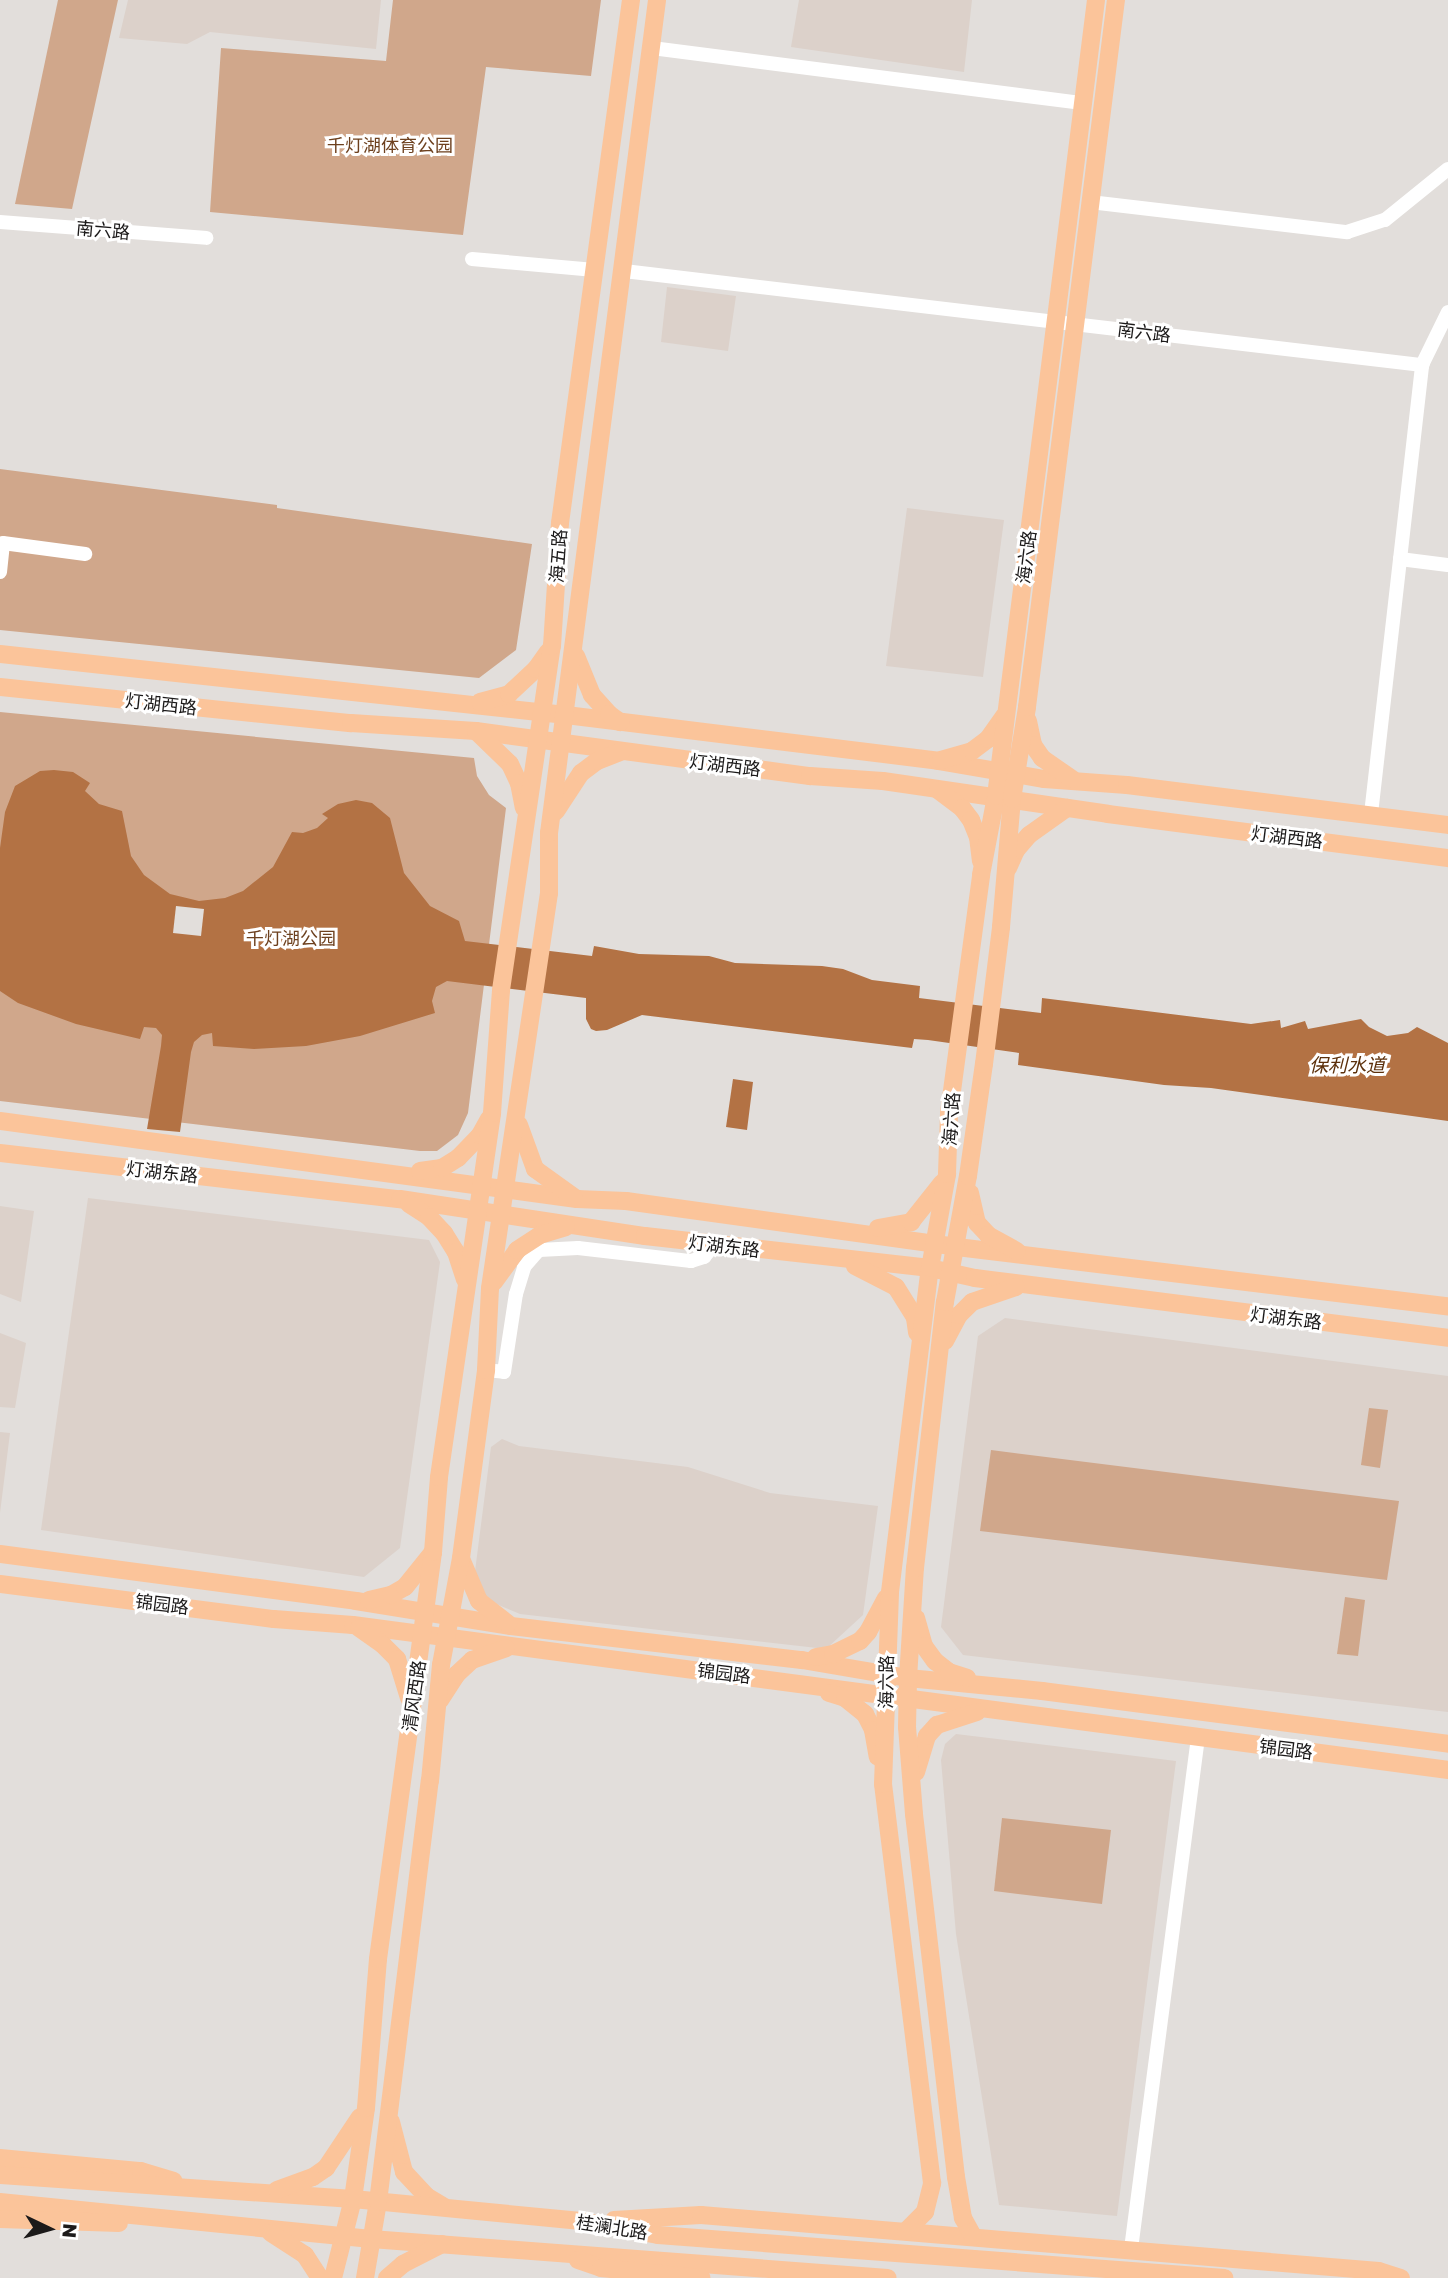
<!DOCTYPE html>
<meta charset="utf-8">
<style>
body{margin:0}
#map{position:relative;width:1448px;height:2278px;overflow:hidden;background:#e2dedb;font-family:"Golos Text","Noto Sans SC",sans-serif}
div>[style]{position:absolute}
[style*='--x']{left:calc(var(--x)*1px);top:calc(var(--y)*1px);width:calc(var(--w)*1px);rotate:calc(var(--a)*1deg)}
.built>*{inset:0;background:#dcd1ca}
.green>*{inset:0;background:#d0a78b}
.water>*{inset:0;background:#b37244}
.pier>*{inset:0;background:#e2dedb}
.minor>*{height:14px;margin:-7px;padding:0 7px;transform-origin:7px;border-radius:7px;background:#fff}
.major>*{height:18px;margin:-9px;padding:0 9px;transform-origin:9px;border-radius:9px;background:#fbc49a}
span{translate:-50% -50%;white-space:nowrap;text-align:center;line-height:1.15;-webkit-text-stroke:6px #fff;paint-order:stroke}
.park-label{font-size:18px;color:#6d401e}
.street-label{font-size:18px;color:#1c1a1a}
.water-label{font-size:19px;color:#5c300b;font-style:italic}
.north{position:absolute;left:14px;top:2194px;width:70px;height:70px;-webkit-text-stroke:5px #fff;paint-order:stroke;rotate:95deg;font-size:19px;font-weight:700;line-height:28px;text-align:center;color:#1c1a1a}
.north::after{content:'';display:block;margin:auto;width:24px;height:32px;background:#1c1a1a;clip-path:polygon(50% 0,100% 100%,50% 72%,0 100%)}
</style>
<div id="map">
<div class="built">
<i style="clip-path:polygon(128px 0,381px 0,376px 49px,210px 32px,187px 44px,119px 38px)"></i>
<i style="clip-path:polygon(799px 0,972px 0,964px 72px,791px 47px)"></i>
<i style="clip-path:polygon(667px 287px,736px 296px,728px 351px,661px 342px)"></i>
<i style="clip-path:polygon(907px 508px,1004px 520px,983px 677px,886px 666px)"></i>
<i style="clip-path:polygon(88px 1198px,429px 1240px,440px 1262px,400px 1548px,364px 1577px,41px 1530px)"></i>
<i style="clip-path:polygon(0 1206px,34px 1211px,21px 1302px,0 1294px)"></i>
<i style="clip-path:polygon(1005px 1318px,1448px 1376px,1448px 1712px,963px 1655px,941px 1627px,978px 1336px)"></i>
<i style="clip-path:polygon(0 1333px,26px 1343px,15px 1408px,0 1407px)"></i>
<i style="clip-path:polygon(0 1432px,10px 1433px,0 1513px)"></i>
<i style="clip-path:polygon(502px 1439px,519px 1446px,688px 1467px,770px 1493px,878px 1506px,863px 1615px,826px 1649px,520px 1614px,489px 1601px,474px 1579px,491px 1447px)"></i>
<i style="clip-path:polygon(956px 1734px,1176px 1761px,1117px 2216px,999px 2205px,956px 1934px,941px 1760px,945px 1744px)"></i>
</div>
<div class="green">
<i style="clip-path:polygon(58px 0,118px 0,72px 209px,15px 204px)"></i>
<i style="clip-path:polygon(393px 0,601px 0,591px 76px,486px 67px,463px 235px,210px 212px,221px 48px,386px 61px)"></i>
<i style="clip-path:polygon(0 469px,277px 505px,277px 508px,532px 544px,516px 650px,479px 678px,0 630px)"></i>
<i style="clip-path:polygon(0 712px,474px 758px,477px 776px,489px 795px,506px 808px,468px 1113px,458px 1135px,437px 1151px,420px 1151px,0 1101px)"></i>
<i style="clip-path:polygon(1369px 1408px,1388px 1410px,1380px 1468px,1361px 1465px)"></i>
<i style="clip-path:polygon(991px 1450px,1399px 1501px,1387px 1580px,980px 1531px)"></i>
<i style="clip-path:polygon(1345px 1597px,1365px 1600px,1358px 1656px,1337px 1654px)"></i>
<i style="clip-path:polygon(1002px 1818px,1111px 1830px,1102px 1904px,994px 1891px)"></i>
</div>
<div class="water">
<i style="clip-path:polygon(54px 770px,73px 772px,90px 783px,85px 791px,99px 804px,122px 811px,131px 856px,144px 875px,170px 894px,199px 901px,225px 898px,243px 891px,273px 867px,292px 832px,303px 833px,317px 828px,328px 818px,322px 814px,338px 804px,356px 800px,372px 803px,390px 818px,404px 873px,430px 906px,459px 921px,465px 941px,592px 956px,594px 946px,639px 954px,709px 956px,735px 963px,822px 966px,843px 969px,872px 980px,920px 986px,919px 998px,1041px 1013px,1042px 998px,1251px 1024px,1280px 1020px,1281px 1028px,1305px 1021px,1308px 1029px,1361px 1019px,1369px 1027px,1387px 1036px,1408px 1033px,1417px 1027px,1448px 1043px,1448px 1121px,1211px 1088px,1164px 1085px,1018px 1065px,1019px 1053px,928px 1040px,914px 1039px,912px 1048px,642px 1015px,607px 1030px,596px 1031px,591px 1029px,586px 1019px,586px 998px,447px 981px,436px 987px,432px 1001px,435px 1013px,360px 1036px,306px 1046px,254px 1049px,213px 1046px,212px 1033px,202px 1035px,194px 1042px,191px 1052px,180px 1132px,147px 1129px,161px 1046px,162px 1035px,156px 1028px,144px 1027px,140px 1039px,76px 1024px,18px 1003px,0 991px,0 848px,5px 812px,15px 786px,40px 771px)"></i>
<i style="clip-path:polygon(733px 1079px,753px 1082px,747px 1130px,726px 1127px)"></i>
</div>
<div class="pier">
<i style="clip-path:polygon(176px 906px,204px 909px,201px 936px,173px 933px)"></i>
</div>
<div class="minor">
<i style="--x:652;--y:48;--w:434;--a:7.3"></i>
<i style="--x:1090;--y:202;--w:259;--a:6.7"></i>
<i style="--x:1347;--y:232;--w:40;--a:-18"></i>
<i style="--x:1385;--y:220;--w:81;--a:-39"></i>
<i style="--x:0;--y:222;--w:207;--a:4.4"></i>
<i style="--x:472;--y:259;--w:123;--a:5.1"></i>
<i style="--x:624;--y:271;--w:804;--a:6.72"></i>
<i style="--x:1400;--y:559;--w:48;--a:7.1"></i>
<i style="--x:0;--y:572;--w:29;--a:-84"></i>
<i style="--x:3;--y:543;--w:83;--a:7.6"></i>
<i style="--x:1371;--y:814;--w:452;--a:-83.5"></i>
<i style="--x:1422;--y:365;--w:59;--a:-63.9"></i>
<i style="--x:486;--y:1370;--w:18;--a:6"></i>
<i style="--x:504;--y:1372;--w:79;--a:-81.3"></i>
<i style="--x:516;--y:1294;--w:28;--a:-73"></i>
<i style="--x:524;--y:1267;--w:23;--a:-49"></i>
<i style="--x:539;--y:1250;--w:39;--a:-3"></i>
<i style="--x:578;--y:1248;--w:114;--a:6.6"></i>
<i style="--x:691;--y:1261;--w:14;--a:-17"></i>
<i style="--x:704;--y:1257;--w:16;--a:-50"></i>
<i style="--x:1131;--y:2249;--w:516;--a:-82.54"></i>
</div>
<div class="major">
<i style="--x:0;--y:654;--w:569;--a:6.15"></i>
<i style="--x:566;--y:715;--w:375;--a:7"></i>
<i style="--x:938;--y:761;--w:108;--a:9.6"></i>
<i style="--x:1044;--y:779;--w:83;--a:4.1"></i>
<i style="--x:1127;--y:785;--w:323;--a:7.1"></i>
<i style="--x:576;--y:656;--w:42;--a:67.7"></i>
<i style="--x:592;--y:695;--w:25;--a:48"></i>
<i style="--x:609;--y:714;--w:14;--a:36"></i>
<i style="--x:0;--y:687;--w:353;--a:5.9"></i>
<i style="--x:351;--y:723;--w:125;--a:3.7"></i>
<i style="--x:476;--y:731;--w:337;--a:7.7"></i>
<i style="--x:810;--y:776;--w:73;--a:3.9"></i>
<i style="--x:883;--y:781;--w:227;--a:8.3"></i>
<i style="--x:1108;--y:814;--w:343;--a:7.4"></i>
<i style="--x:480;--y:702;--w:30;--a:-15"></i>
<i style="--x:509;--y:694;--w:37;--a:-43"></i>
<i style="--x:536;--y:669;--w:21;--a:-55"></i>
<i style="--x:1028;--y:721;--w:25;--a:78"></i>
<i style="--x:1033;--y:745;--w:16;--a:55"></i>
<i style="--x:1042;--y:758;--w:37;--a:35"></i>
<i style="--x:476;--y:731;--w:47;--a:44.1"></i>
<i style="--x:510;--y:764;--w:21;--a:65"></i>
<i style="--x:519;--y:783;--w:25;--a:79"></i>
<i style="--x:941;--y:760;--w:32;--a:-16"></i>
<i style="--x:972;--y:751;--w:20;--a:-37"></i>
<i style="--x:988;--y:739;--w:28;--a:-55"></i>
<i style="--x:938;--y:790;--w:30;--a:37"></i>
<i style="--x:962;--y:808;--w:15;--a:53"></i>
<i style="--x:971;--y:820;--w:18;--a:68"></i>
<i style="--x:978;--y:837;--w:24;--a:83"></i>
<i style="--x:556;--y:811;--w:45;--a:-56.7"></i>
<i style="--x:581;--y:773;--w:20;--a:-37"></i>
<i style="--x:597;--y:761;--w:26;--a:-21"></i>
<i style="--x:1008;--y:868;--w:20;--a:-66"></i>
<i style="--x:1016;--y:850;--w:20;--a:-49"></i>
<i style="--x:1029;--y:835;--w:47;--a:-35.4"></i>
<i style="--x:0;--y:1121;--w:582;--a:7.7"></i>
<i style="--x:577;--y:1199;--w:49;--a:2.3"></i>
<i style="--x:626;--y:1201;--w:334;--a:7.9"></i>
<i style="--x:957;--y:1247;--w:495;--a:6.9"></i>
<i style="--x:519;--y:1125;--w:47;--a:70"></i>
<i style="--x:535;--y:1169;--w:48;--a:35.7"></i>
<i style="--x:0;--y:1153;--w:403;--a:6.6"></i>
<i style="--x:400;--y:1199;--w:248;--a:8.6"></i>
<i style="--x:645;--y:1236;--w:287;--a:6.4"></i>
<i style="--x:930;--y:1268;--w:46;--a:12.5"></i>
<i style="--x:975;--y:1278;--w:477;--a:7.2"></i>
<i style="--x:420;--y:1171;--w:22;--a:-8"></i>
<i style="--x:442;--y:1168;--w:19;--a:-32"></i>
<i style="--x:458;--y:1158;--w:32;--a:-46"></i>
<i style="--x:480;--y:1135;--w:18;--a:-61"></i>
<i style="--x:970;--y:1193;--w:31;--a:77"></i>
<i style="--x:977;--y:1223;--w:16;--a:47"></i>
<i style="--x:988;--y:1235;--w:33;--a:29"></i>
<i style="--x:409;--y:1204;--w:24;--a:33"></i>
<i style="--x:429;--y:1217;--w:22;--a:47"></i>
<i style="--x:444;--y:1233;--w:22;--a:58"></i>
<i style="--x:456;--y:1252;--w:29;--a:72"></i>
<i style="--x:878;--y:1228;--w:34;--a:-10"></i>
<i style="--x:911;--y:1222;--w:50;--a:-51.5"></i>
<i style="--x:855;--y:1266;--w:46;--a:27.1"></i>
<i style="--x:896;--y:1287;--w:36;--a:58"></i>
<i style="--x:915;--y:1318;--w:15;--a:82"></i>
<i style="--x:494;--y:1282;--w:39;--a:-54"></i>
<i style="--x:517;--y:1250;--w:27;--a:-33"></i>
<i style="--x:540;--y:1235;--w:27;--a:-17"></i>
<i style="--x:945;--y:1341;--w:30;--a:-62"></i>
<i style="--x:959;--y:1315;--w:18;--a:-45"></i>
<i style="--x:972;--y:1302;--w:46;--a:-18.8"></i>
<i style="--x:0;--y:1554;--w:359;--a:7.5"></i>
<i style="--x:356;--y:1601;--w:157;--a:9.2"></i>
<i style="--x:511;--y:1626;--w:293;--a:6.7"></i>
<i style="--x:802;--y:1660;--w:108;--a:9.6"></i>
<i style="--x:908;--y:1678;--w:135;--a:5.5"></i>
<i style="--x:1042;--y:1691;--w:409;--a:7.4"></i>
<i style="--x:462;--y:1561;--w:43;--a:67"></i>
<i style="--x:479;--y:1601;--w:37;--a:38"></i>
<i style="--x:0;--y:1584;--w:276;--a:7.3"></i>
<i style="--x:274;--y:1619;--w:79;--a:4.3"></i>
<i style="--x:353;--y:1625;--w:1105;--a:7.54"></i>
<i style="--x:369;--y:1600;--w:23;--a:-13"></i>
<i style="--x:391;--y:1595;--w:16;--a:-30"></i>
<i style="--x:405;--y:1587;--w:45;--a:-51.3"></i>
<i style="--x:916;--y:1618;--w:29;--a:74"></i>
<i style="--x:924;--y:1646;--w:19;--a:54"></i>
<i style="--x:935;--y:1661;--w:18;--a:38"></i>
<i style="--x:949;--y:1672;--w:19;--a:18"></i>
<i style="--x:359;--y:1628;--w:29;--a:35"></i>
<i style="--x:383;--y:1645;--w:20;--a:45"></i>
<i style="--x:397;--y:1659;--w:41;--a:72.9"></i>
<i style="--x:816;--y:1657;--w:17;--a:-10"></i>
<i style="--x:833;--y:1654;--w:30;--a:-26"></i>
<i style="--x:860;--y:1641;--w:12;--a:-48"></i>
<i style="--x:868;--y:1632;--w:38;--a:-62"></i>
<i style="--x:829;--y:1693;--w:17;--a:17"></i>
<i style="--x:845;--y:1698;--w:26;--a:39"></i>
<i style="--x:865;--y:1714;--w:18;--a:63"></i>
<i style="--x:873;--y:1730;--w:27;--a:80"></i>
<i style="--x:440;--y:1700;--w:30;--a:-57"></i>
<i style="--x:456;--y:1675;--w:22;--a:-43"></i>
<i style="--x:472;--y:1660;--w:36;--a:-19"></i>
<i style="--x:916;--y:1772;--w:38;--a:-73"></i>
<i style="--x:927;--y:1736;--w:15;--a:-48"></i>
<i style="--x:937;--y:1725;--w:42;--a:-18"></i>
<i style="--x:391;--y:2122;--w:52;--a:75.4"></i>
<i style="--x:404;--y:2172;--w:33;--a:47"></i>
<i style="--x:426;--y:2196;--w:21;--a:31"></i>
<i style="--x:0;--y:2158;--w:142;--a:5.3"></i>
<i style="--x:141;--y:2171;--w:34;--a:17"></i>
<i style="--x:0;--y:2175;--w:354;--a:3.9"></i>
<i style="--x:353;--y:2199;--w:229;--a:5.5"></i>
<i style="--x:581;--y:2221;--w:78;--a:10.3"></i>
<i style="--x:658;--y:2235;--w:568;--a:4.34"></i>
<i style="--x:277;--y:2190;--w:38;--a:-20"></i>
<i style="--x:313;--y:2177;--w:16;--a:-35"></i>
<i style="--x:326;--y:2168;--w:61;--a:-56.3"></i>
<i style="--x:0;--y:2202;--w:373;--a:5.7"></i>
<i style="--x:371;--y:2239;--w:518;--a:4.31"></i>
<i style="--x:0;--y:2219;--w:119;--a:1.9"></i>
<i style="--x:614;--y:2220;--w:87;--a:-3.3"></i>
<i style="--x:701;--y:2215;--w:680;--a:4.72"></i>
<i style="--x:1379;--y:2271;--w:23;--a:18"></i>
<i style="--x:906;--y:2231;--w:27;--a:-45"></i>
<i style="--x:925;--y:2212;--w:30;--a:-76"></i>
<i style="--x:932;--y:2183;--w:402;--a:-97"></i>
<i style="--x:883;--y:1784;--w:192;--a:-87.9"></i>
<i style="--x:890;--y:1592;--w:326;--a:-83"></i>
<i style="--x:930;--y:1268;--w:96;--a:-79.7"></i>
<i style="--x:947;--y:1174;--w:61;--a:-88.1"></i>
<i style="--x:949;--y:1113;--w:240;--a:-82.3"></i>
<i style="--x:981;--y:875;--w:80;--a:-79.2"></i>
<i style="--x:996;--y:796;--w:802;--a:-82.84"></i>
<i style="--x:271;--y:2233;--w:40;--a:32.9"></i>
<i style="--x:305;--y:2255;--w:27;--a:57"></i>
<i style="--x:973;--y:2236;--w:21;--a:-119"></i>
<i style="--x:963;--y:2218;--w:42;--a:-99.7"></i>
<i style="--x:956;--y:2177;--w:365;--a:-96.6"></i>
<i style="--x:914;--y:1814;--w:87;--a:-94.6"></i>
<i style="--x:907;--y:1727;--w:49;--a:-88.8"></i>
<i style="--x:908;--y:1678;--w:110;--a:-86.4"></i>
<i style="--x:915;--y:1568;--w:268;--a:-83.6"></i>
<i style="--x:945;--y:1302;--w:128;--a:-79.7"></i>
<i style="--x:968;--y:1176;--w:113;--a:-81.9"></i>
<i style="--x:984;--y:1064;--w:138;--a:-82.9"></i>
<i style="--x:1001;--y:927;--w:128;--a:-85.1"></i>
<i style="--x:1012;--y:799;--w:93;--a:-80.7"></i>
<i style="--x:1027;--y:707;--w:713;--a:-82.83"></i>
<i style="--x:578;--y:2260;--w:24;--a:19"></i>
<i style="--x:601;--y:2268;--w:101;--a:5.7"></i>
<i style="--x:333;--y:2278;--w:81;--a:-75.8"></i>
<i style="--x:353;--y:2199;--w:92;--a:-81.9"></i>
<i style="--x:366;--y:2108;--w:149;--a:-85.4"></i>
<i style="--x:378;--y:1959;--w:411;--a:-82.3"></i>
<i style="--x:433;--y:1552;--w:75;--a:-85.4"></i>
<i style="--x:439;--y:1477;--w:368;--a:-81.7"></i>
<i style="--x:492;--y:1113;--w:123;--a:-85.8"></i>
<i style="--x:501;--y:990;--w:348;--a:-81.6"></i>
<i style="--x:552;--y:646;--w:123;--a:-86.3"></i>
<i style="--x:560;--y:523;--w:528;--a:-82.27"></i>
<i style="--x:365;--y:2278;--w:77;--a:-80.3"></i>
<i style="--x:378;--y:2202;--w:424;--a:-83"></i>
<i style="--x:430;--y:1781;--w:117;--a:-84.6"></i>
<i style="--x:441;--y:1665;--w:109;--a:-79.4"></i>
<i style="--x:461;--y:1558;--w:190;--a:-82.4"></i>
<i style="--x:486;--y:1370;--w:82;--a:-87.2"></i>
<i style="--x:490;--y:1288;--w:399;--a:-81.5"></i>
<i style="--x:549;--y:893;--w:60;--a:-90"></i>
<i style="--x:549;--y:833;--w:840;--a:-82.61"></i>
<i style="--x:387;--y:2278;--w:21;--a:-41"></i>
<i style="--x:403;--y:2264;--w:44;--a:-27.1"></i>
</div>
<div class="park-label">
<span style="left:390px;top:145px">千灯湖体育公园</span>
<span style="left:291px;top:938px">千灯湖公园</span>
</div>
<div class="street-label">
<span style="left:103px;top:230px;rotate:5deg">南六路</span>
<span style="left:1144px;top:332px;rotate:7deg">南六路</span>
<span style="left:558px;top:556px;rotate:-86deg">海五路</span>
<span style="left:1026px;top:557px;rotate:-83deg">海六路</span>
<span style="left:161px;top:704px;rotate:6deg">灯湖西路</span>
<span style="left:725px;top:765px;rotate:7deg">灯湖西路</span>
<span style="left:1287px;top:837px;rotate:7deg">灯湖西路</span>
<span style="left:951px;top:1119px;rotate:-86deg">海六路</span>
<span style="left:162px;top:1172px;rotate:6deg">灯湖东路</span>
<span style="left:724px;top:1246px;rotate:7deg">灯湖东路</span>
<span style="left:1286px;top:1318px;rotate:7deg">灯湖东路</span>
<span style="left:162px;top:1604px;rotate:7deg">锦园路</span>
<span style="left:724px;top:1673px;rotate:7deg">锦园路</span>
<span style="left:886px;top:1682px;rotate:-89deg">海六路</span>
<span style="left:414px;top:1696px;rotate:-82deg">清风西路</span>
<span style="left:1286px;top:1749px;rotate:7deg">锦园路</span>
<span style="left:612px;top:2227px;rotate:9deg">桂澜北路</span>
</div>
<div class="water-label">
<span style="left:1347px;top:1065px">保利水道</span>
</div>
<div class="north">N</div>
</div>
